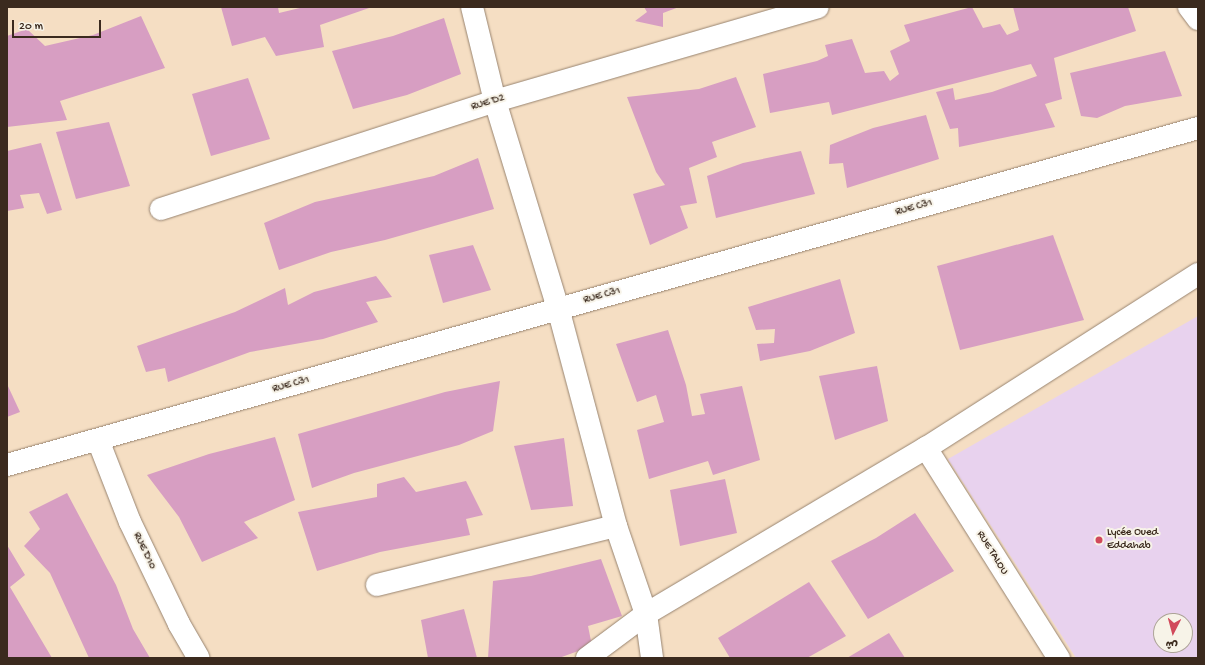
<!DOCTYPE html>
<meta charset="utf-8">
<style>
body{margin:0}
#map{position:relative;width:1205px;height:665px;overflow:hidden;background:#f5dec3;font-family:"Gochi Hand","Playpen Sans Arabic",sans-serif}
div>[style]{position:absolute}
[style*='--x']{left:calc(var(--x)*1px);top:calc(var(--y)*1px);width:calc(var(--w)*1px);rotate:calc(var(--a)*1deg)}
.built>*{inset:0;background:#e8d2ee}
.building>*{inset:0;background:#d79ec2}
.roads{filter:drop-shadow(0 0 1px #988470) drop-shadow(0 0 1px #988470)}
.minor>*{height:22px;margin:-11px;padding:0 11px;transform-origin:11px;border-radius:11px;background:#fff}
.dots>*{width:11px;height:11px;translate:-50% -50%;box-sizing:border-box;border:2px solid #f7f3e8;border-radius:50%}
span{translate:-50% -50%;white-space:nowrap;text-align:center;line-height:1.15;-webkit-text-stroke:4px #f7f3e8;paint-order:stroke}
.street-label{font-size:11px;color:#3b2a1e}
.poi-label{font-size:11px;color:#3b2a1e}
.left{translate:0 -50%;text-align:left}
.frame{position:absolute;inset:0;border:8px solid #3b2a1e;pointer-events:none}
.north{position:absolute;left:1153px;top:613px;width:40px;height:40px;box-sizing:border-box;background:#f7f3e8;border:1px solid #aca397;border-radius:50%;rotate:186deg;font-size:11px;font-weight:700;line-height:16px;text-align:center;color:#3b2a1e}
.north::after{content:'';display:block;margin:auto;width:14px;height:18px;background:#d1495b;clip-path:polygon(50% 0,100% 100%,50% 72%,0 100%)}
.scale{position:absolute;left:12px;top:20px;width:89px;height:18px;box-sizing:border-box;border:2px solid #3b2a1e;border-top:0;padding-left:5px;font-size:12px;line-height:14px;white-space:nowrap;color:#3b2a1e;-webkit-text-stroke:3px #f7f3e8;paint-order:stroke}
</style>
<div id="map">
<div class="built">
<i style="clip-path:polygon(evenodd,1198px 316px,1198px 658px,1076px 658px,948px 459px,1198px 316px,1161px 621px,1185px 621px,1185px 645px,1161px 645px,1161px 621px)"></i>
</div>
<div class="building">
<i style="clip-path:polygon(221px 7px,278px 7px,279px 13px,304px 7px,372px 7px,320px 25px,324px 47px,276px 56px,265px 37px,232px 46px)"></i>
<i style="clip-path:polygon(644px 7px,679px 7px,663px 13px,663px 27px,635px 21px,647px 12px)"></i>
<i style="clip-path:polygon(972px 7px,983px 28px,1000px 24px,1007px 35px,1019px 30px,1013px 7px,1128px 7px,1136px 31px,1054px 58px,1062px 99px,1045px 104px,1055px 127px,959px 147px,958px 128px,950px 129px,936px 92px,953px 88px,955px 100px,992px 92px,1037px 76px,1031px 64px,832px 115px,829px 102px,770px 113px,763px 74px,817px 61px,828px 56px,825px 45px,852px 39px,865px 73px,884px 71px,890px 81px,899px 74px,890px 51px,910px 41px,904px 25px)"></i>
<i style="clip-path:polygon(141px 16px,165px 68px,60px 101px,67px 120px,7px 127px,7px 36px,27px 29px,45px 46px,93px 35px)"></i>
<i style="clip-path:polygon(444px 18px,461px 74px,407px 95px,353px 109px,332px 51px,393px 36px)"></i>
<i style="clip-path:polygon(1165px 51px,1182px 96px,1125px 106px,1097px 118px,1081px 116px,1070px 73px)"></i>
<i style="clip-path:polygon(736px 77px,756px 127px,712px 142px,717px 157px,689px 168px,697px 203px,680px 206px,688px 228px,650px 245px,633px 194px,665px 185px,656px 172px,627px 97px,699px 89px)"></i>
<i style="clip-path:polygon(248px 78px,270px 139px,211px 156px,192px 94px)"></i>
<i style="clip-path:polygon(926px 115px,939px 159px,847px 188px,843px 163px,829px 164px,830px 145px,873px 128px)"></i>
<i style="clip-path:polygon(109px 122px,130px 186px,76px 199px,56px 132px)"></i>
<i style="clip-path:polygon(41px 143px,62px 210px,47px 214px,39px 193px,20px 195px,24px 208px,7px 211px,7px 151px)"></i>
<i style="clip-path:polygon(801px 151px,815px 194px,716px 218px,707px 176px,743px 163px)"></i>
<i style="clip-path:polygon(478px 158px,494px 209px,385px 240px,331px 252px,279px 270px,264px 223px,315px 202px,434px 176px)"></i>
<i style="clip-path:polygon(1053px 235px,1084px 320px,960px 350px,937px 266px)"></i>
<i style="clip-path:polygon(473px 245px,491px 290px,443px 303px,429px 255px)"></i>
<i style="clip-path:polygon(376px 276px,392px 297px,366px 302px,378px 322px,323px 339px,250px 352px,168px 382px,165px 368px,146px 372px,137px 346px,235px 312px,285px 288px,288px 305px,314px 292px)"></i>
<i style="clip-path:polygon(840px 279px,855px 333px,810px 351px,760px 361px,757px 344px,774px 343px,775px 329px,756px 330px,748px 307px)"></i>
<i style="clip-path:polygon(668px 330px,686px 385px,692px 416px,705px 414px,700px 394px,742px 386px,760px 460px,713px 475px,708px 461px,649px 479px,637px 430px,664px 422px,656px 395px,637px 402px,616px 344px)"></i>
<i style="clip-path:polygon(877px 366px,888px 421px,835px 440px,819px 376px)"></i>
<i style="clip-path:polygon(500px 381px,493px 431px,459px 445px,354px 473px,312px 488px,298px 434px,445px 392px)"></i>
<i style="clip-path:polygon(7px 384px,20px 412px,7px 417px)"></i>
<i style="clip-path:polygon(275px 437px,295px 500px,244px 522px,258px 538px,202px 562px,179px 517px,147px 475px,209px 454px)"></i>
<i style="clip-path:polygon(564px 438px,573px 506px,531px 510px,514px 446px)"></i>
<i style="clip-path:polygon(404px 477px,416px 492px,466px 481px,483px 515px,466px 519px,470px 535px,380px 552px,317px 571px,298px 512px,377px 497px,377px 484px)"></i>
<i style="clip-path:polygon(725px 479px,737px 533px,680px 546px,670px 490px)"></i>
<i style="clip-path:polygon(67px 493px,116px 585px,133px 629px,150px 658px,89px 658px,50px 573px,24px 546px,40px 529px,29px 512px)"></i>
<i style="clip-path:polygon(915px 513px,954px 571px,868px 619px,831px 561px,876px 538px)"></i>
<i style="clip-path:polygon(7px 545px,25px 575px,10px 587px,52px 658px,7px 658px)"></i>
<i style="clip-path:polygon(601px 559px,622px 616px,588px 626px,592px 646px,559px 658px,488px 658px,493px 581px,531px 576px)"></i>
<i style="clip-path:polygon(809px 582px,846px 636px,807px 658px,730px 658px,718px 638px)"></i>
<i style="clip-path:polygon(464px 609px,477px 658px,428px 658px,421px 620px)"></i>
<i style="clip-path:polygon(889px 633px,905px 658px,847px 658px,852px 655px)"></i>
</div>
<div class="roads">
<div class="minor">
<i style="--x:472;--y:7;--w:97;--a:76.3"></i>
<i style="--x:495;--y:101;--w:216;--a:73.1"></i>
<i style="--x:558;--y:308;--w:226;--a:75.1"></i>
<i style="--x:616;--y:526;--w:93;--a:71.2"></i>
<i style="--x:646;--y:614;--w:44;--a:82.2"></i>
<i style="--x:1189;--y:7;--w:15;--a:53"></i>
<i style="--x:161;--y:209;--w:351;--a:-17.9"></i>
<i style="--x:495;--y:101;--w:336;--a:-16.2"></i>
<i style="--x:98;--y:440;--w:88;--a:68.7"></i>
<i style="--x:130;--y:522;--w:113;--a:64.3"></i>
<i style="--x:179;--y:624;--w:39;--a:60"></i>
<i style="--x:926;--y:448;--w:249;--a:57.7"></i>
<i style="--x:7;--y:465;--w:1238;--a:-15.8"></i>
<i style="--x:377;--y:585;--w:246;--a:-13.9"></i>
<i style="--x:587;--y:658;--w:74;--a:-36.7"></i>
<i style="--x:646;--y:614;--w:326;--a:-30.7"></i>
<i style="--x:926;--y:448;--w:323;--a:-32.6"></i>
</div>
</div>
<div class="dots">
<i style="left:1099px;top:540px;background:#d1495b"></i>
</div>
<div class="street-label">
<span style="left:488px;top:103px;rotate:-17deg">RUE D2</span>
<span style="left:914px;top:208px;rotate:-16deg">RUE C31</span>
<span style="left:602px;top:296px;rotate:-16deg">RUE C31</span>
<span style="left:291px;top:385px;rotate:-16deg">RUE C31</span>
<span style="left:144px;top:551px;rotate:64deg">RUE D10</span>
<span style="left:992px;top:553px;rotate:58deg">RUE TALOU</span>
</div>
<div class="poi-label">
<span class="left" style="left:1107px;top:540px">Lycée Oued<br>Eddahab</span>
</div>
<div class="frame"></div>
<div class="north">ش</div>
<div class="scale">20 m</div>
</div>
